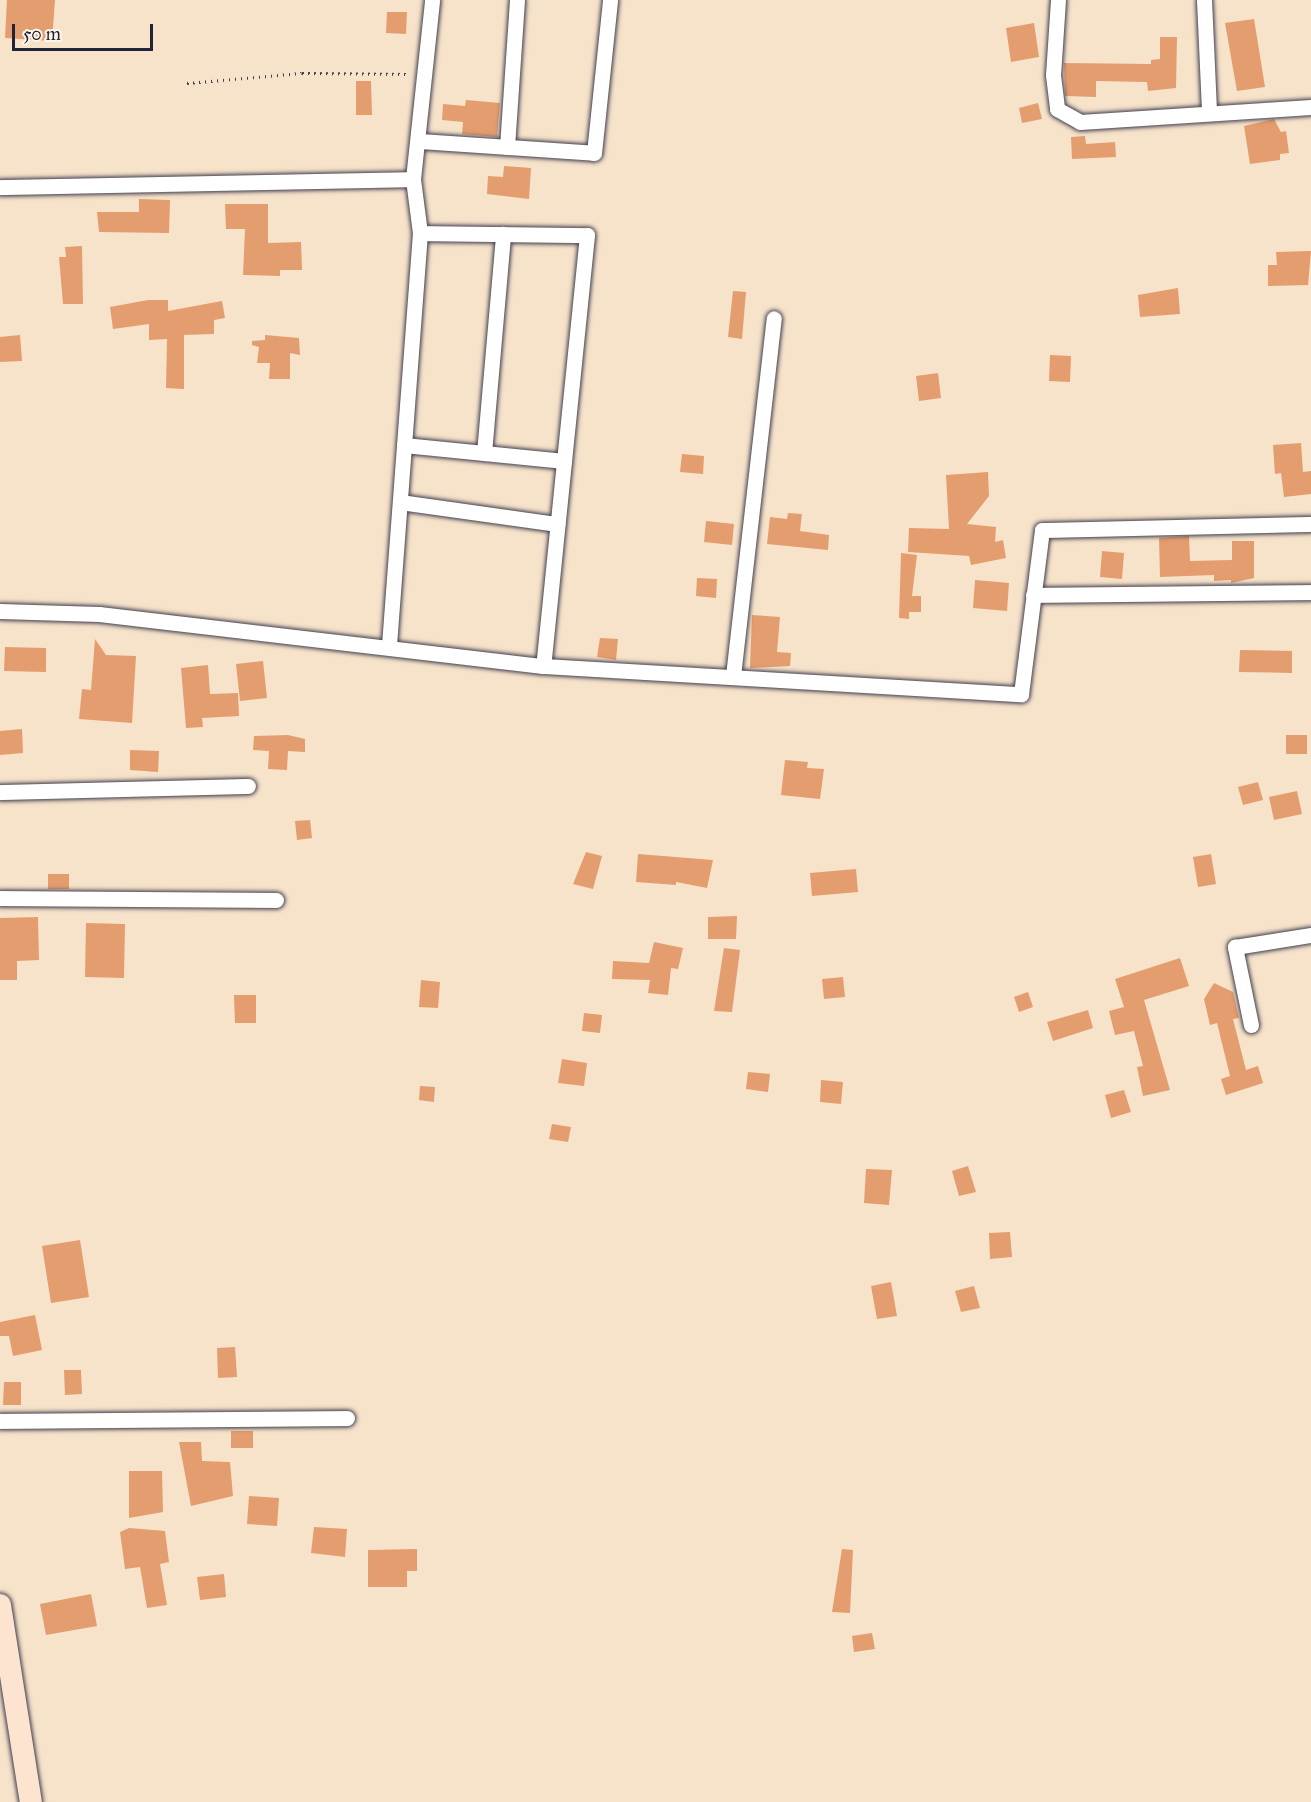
<!DOCTYPE html>
<style>
body{margin:0}
#map{position:relative;width:1311px;height:1802px;overflow:hidden;background:#f7e3ca;font-family:"IM FELL Great Primer",serif}
div>[style]{position:absolute}
[style*='--x']{left:calc(var(--x)*1px);top:calc(var(--y)*1px);width:calc(var(--w)*1px);rotate:calc(var(--a)*1deg)}
.building>*{inset:0;background:#e49d6e}
.path>*{height:3px;margin-top:-1.5px;transform-origin:0;background:repeating-linear-gradient(90deg,#423f50 0 1.5px,transparent 0 6px)}
.roads{filter:drop-shadow(0 0 2px #423f50) drop-shadow(0 0 2px #423f50)}
.street>*{height:15px;margin:-7.5px;padding:0 7.5px;transform-origin:7.5px;border-radius:7.5px;background:#fff}
.secondary>*{height:22px;margin:-11px;padding:0 11px;transform-origin:11px;border-radius:11px;background:#fde4d0}
span{translate:-50% -50%;white-space:nowrap;text-align:center;line-height:1.15;-webkit-text-stroke:4.5px #fcf5e5;paint-order:stroke}
.scale{position:absolute;left:12px;top:24px;width:141px;height:27px;box-sizing:border-box;border:3px solid #22223b;border-top:0;padding-left:8px;font-size:18px;line-height:21px;white-space:nowrap;color:#22223b;-webkit-text-stroke:4px #fcf5e5;paint-order:stroke}
</style>
<div id="map">
<div class="building">
<i style="clip-path:polygon(7px 0,55px 0,52px 41px,5px 38px)"></i>
<i style="clip-path:polygon(387px 12px,407px 12px,406px 34px,386px 33px)"></i>
<i style="clip-path:polygon(1254px 19px,1265px 87px,1237px 91px,1225px 23px)"></i>
<i style="clip-path:polygon(1034px 23px,1039px 57px,1011px 62px,1006px 28px)"></i>
<i style="clip-path:polygon(1160px 37px,1177px 37px,1176px 88px,1148px 91px,1147px 82px,1096px 81px,1096px 97px,1065px 96px,1064px 63px,1151px 64px,1151px 60px,1160px 59px)"></i>
<i style="clip-path:polygon(356px 81px,371px 81px,372px 115px,356px 115px)"></i>
<i style="clip-path:polygon(466px 100px,500px 103px,497px 137px,462px 134px,463px 122px,442px 120px,443px 104px,465px 106px)"></i>
<i style="clip-path:polygon(1038px 103px,1042px 119px,1022px 123px,1019px 108px)"></i>
<i style="clip-path:polygon(1274px 119px,1281px 132px,1286px 131px,1289px 153px,1280px 154px,1280px 160px,1250px 164px,1244px 126px)"></i>
<i style="clip-path:polygon(1085px 136px,1086px 144px,1115px 142px,1116px 157px,1072px 159px,1071px 137px)"></i>
<i style="clip-path:polygon(504px 166px,531px 168px,529px 199px,487px 194px,488px 176px,503px 177px)"></i>
<i style="clip-path:polygon(139px 199px,170px 200px,169px 233px,99px 232px,97px 212px,139px 212px)"></i>
<i style="clip-path:polygon(225px 204px,268px 204px,268px 243px,301px 242px,302px 270px,280px 270px,280px 276px,243px 275px,245px 229px,226px 229px)"></i>
<i style="clip-path:polygon(82px 246px,83px 304px,63px 304px,59px 257px,66px 257px,65px 247px)"></i>
<i style="clip-path:polygon(1311px 251px,1308px 285px,1268px 286px,1268px 265px,1277px 265px,1276px 252px)"></i>
<i style="clip-path:polygon(1178px 288px,1180px 314px,1140px 317px,1138px 295px)"></i>
<i style="clip-path:polygon(733px 291px,746px 292px,742px 339px,728px 337px)"></i>
<i style="clip-path:polygon(148px 300px,168px 300px,168px 311px,222px 301px,225px 318px,214px 320px,214px 334px,184px 335px,184px 389px,166px 388px,167px 339px,149px 340px,149px 324px,113px 329px,110px 307px)"></i>
<i style="clip-path:polygon(20px 335px,22px 361px,0 362px,0 337px)"></i>
<i style="clip-path:polygon(265px 335px,299px 338px,300px 355px,290px 353px,290px 379px,269px 379px,270px 363px,257px 363px,259px 347px,252px 345px,252px 341px,265px 340px)"></i>
<i style="clip-path:polygon(1050px 355px,1071px 356px,1070px 382px,1049px 381px)"></i>
<i style="clip-path:polygon(938px 373px,941px 398px,919px 401px,916px 376px)"></i>
<i style="clip-path:polygon(1301px 443px,1303px 472px,1311px 471px,1311px 494px,1284px 497px,1281px 473px,1275px 474px,1273px 445px)"></i>
<i style="clip-path:polygon(682px 454px,704px 456px,703px 474px,680px 472px)"></i>
<i style="clip-path:polygon(988px 472px,989px 496px,967px 524px,996px 527px,995px 542px,1003px 540px,1006px 558px,971px 565px,969px 556px,908px 552px,909px 528px,949px 529px,946px 475px)"></i>
<i style="clip-path:polygon(788px 513px,802px 514px,800px 531px,829px 535px,828px 550px,767px 544px,770px 517px,787px 519px)"></i>
<i style="clip-path:polygon(706px 521px,734px 524px,732px 545px,704px 542px)"></i>
<i style="clip-path:polygon(1189px 536px,1190px 561px,1232px 560px,1232px 541px,1254px 541px,1254px 578px,1231px 583px,1231px 580px,1214px 581px,1214px 575px,1160px 577px,1159px 538px)"></i>
<i style="clip-path:polygon(1102px 551px,1124px 553px,1122px 579px,1100px 577px)"></i>
<i style="clip-path:polygon(901px 553px,917px 555px,912px 596px,921px 596px,921px 612px,909px 612px,909px 619px,899px 618px)"></i>
<i style="clip-path:polygon(697px 578px,717px 579px,716px 598px,696px 596px)"></i>
<i style="clip-path:polygon(975px 580px,1009px 583px,1007px 611px,973px 608px)"></i>
<i style="clip-path:polygon(752px 615px,780px 617px,777px 652px,791px 653px,790px 666px,750px 668px)"></i>
<i style="clip-path:polygon(600px 638px,618px 639px,616px 660px,597px 657px)"></i>
<i style="clip-path:polygon(95px 639px,106px 655px,136px 656px,132px 723px,79px 719px,82px 689px,91px 690px)"></i>
<i style="clip-path:polygon(5px 647px,46px 648px,46px 672px,4px 671px)"></i>
<i style="clip-path:polygon(1240px 650px,1292px 651px,1292px 673px,1239px 672px)"></i>
<i style="clip-path:polygon(263px 661px,267px 698px,240px 701px,236px 664px)"></i>
<i style="clip-path:polygon(208px 665px,210px 694px,238px 693px,239px 716px,202px 718px,203px 727px,186px 728px,181px 668px)"></i>
<i style="clip-path:polygon(22px 729px,23px 753px,0 755px,0 731px)"></i>
<i style="clip-path:polygon(288px 735px,305px 739px,305px 752px,288px 751px,287px 770px,268px 769px,269px 751px,253px 750px,254px 736px)"></i>
<i style="clip-path:polygon(1286px 735px,1307px 735px,1307px 754px,1286px 754px)"></i>
<i style="clip-path:polygon(130px 750px,159px 751px,158px 772px,130px 770px)"></i>
<i style="clip-path:polygon(785px 760px,808px 762px,807px 768px,824px 769px,820px 799px,781px 795px)"></i>
<i style="clip-path:polygon(1258px 782px,1263px 800px,1243px 805px,1238px 787px)"></i>
<i style="clip-path:polygon(1297px 791px,1302px 814px,1274px 820px,1269px 797px)"></i>
<i style="clip-path:polygon(310px 820px,312px 838px,297px 840px,295px 821px)"></i>
<i style="clip-path:polygon(586px 852px,602px 856px,593px 889px,573px 884px)"></i>
<i style="clip-path:polygon(638px 854px,713px 860px,707px 888px,676px 882px,676px 885px,636px 882px)"></i>
<i style="clip-path:polygon(1211px 854px,1216px 884px,1198px 887px,1193px 857px)"></i>
<i style="clip-path:polygon(856px 869px,858px 892px,812px 896px,810px 873px)"></i>
<i style="clip-path:polygon(48px 874px,69px 874px,69px 889px,48px 889px)"></i>
<i style="clip-path:polygon(737px 916px,736px 939px,708px 939px,708px 917px)"></i>
<i style="clip-path:polygon(38px 917px,39px 960px,17px 961px,17px 980px,0 980px,0 918px)"></i>
<i style="clip-path:polygon(86px 923px,125px 924px,124px 978px,85px 977px)"></i>
<i style="clip-path:polygon(654px 942px,683px 948px,678px 969px,671px 968px,668px 995px,648px 993px,650px 980px,612px 979px,613px 961px,649px 963px)"></i>
<i style="clip-path:polygon(724px 948px,740px 950px,732px 1012px,714px 1011px)"></i>
<i style="clip-path:polygon(1180px 958px,1189px 986px,1144px 1000px,1170px 1090px,1143px 1096px,1137px 1067px,1143px 1066px,1134px 1031px,1115px 1035px,1109px 1011px,1124px 1007px,1115px 979px)"></i>
<i style="clip-path:polygon(843px 977px,845px 997px,824px 999px,822px 979px)"></i>
<i style="clip-path:polygon(421px 980px,440px 982px,438px 1008px,419px 1007px)"></i>
<i style="clip-path:polygon(1214px 983px,1233px 992px,1239px 1018px,1233px 1019px,1246px 1070px,1258px 1066px,1263px 1083px,1226px 1095px,1221px 1079px,1230px 1076px,1217px 1023px,1210px 1025px,1204px 999px)"></i>
<i style="clip-path:polygon(1028px 992px,1033px 1007px,1019px 1012px,1014px 997px)"></i>
<i style="clip-path:polygon(234px 995px,256px 995px,256px 1023px,235px 1023px)"></i>
<i style="clip-path:polygon(1088px 1010px,1093px 1028px,1053px 1041px,1047px 1022px)"></i>
<i style="clip-path:polygon(584px 1013px,602px 1015px,600px 1033px,582px 1031px)"></i>
<i style="clip-path:polygon(562px 1059px,587px 1063px,584px 1086px,558px 1083px)"></i>
<i style="clip-path:polygon(748px 1072px,770px 1074px,768px 1092px,746px 1089px)"></i>
<i style="clip-path:polygon(821px 1080px,843px 1082px,841px 1104px,820px 1102px)"></i>
<i style="clip-path:polygon(420px 1086px,435px 1087px,434px 1102px,419px 1100px)"></i>
<i style="clip-path:polygon(1124px 1090px,1131px 1112px,1111px 1118px,1105px 1095px)"></i>
<i style="clip-path:polygon(552px 1124px,571px 1127px,568px 1142px,549px 1139px)"></i>
<i style="clip-path:polygon(968px 1166px,976px 1192px,959px 1196px,952px 1171px)"></i>
<i style="clip-path:polygon(866px 1169px,892px 1170px,889px 1205px,864px 1203px)"></i>
<i style="clip-path:polygon(1010px 1232px,1012px 1257px,990px 1259px,989px 1233px)"></i>
<i style="clip-path:polygon(80px 1240px,89px 1297px,51px 1303px,42px 1246px)"></i>
<i style="clip-path:polygon(891px 1282px,897px 1316px,877px 1319px,871px 1286px)"></i>
<i style="clip-path:polygon(974px 1286px,980px 1308px,961px 1312px,955px 1291px)"></i>
<i style="clip-path:polygon(35px 1315px,42px 1350px,13px 1356px,9px 1336px,0 1336px,0 1322px)"></i>
<i style="clip-path:polygon(235px 1347px,237px 1377px,218px 1378px,217px 1348px)"></i>
<i style="clip-path:polygon(64px 1370px,81px 1370px,82px 1394px,65px 1395px)"></i>
<i style="clip-path:polygon(4px 1382px,21px 1382px,21px 1405px,3px 1405px)"></i>
<i style="clip-path:polygon(231px 1431px,253px 1431px,253px 1448px,231px 1448px)"></i>
<i style="clip-path:polygon(179px 1442px,201px 1442px,202px 1461px,230px 1462px,233px 1496px,191px 1506px)"></i>
<i style="clip-path:polygon(129px 1471px,162px 1471px,163px 1512px,129px 1518px)"></i>
<i style="clip-path:polygon(249px 1496px,279px 1498px,277px 1526px,247px 1524px)"></i>
<i style="clip-path:polygon(314px 1527px,347px 1529px,345px 1557px,311px 1553px)"></i>
<i style="clip-path:polygon(129px 1528px,165px 1531px,169px 1562px,160px 1564px,167px 1605px,147px 1608px,140px 1567px,125px 1569px,120px 1532px)"></i>
<i style="clip-path:polygon(417px 1549px,417px 1571px,407px 1571px,407px 1587px,368px 1587px,368px 1550px)"></i>
<i style="clip-path:polygon(842px 1549px,853px 1550px,850px 1613px,832px 1612px)"></i>
<i style="clip-path:polygon(224px 1574px,226px 1597px,200px 1600px,197px 1577px)"></i>
<i style="clip-path:polygon(91px 1594px,97px 1626px,46px 1635px,40px 1604px)"></i>
<i style="clip-path:polygon(872px 1633px,875px 1649px,854px 1652px,852px 1636px)"></i>
</div>
<div class="path">
<i style="--x:187;--y:83;--w:115;--a:-5"></i>
<i style="--x:302;--y:73;--w:105;--a:0.5"></i>
</div>
<div class="roads">
<div class="street">
<i style="--x:1058;--y:0;--w:75;--a:93.8"></i>
<i style="--x:1053;--y:75;--w:34;--a:83"></i>
<i style="--x:1057;--y:109;--w:26;--a:29"></i>
<i style="--x:1080;--y:122;--w:231;--a:-3.7"></i>
<i style="--x:1204;--y:0;--w:112;--a:87.4"></i>
<i style="--x:420;--y:141;--w:174;--a:3.9"></i>
<i style="--x:594;--y:153;--w:154;--a:-84"></i>
<i style="--x:507;--y:147;--w:147;--a:-86.1"></i>
<i style="--x:0;--y:187;--w:413;--a:-1.1"></i>
<i style="--x:413;--y:179;--w:180;--a:-83.9"></i>
<i style="--x:420;--y:233;--w:167;--a:0.7"></i>
<i style="--x:587;--y:235;--w:433;--a:95.8"></i>
<i style="--x:404;--y:445;--w:161;--a:5.7"></i>
<i style="--x:484;--y:453;--w:220;--a:-85"></i>
<i style="--x:400;--y:502;--w:159;--a:8"></i>
<i style="--x:1033;--y:595;--w:278;--a:-0.6"></i>
<i style="--x:0;--y:611;--w:99;--a:1.7"></i>
<i style="--x:99;--y:614;--w:447;--a:6.7"></i>
<i style="--x:543;--y:666;--w:479;--a:3.4"></i>
<i style="--x:1021;--y:694;--w:165;--a:-82.7"></i>
<i style="--x:1042;--y:530;--w:269;--a:-1.3"></i>
<i style="--x:389;--y:645;--w:413;--a:-85.7"></i>
<i style="--x:420;--y:233;--w:54;--a:-97.4"></i>
<i style="--x:733;--y:676;--w:360;--a:-83.5"></i>
<i style="--x:0;--y:792;--w:248;--a:-1.4"></i>
<i style="--x:0;--y:898;--w:276;--a:0.4"></i>
<i style="--x:1251;--y:1025;--w:80;--a:-101.6"></i>
<i style="--x:1235;--y:947;--w:77;--a:-9"></i>
<i style="--x:0;--y:1421;--w:347;--a:-0.5"></i>
</div>
<div class="secondary">
<i style="--x:0;--y:1605;--w:199;--a:81.1"></i>
</div>
</div>
<div class="scale">50 m</div>
</div>
